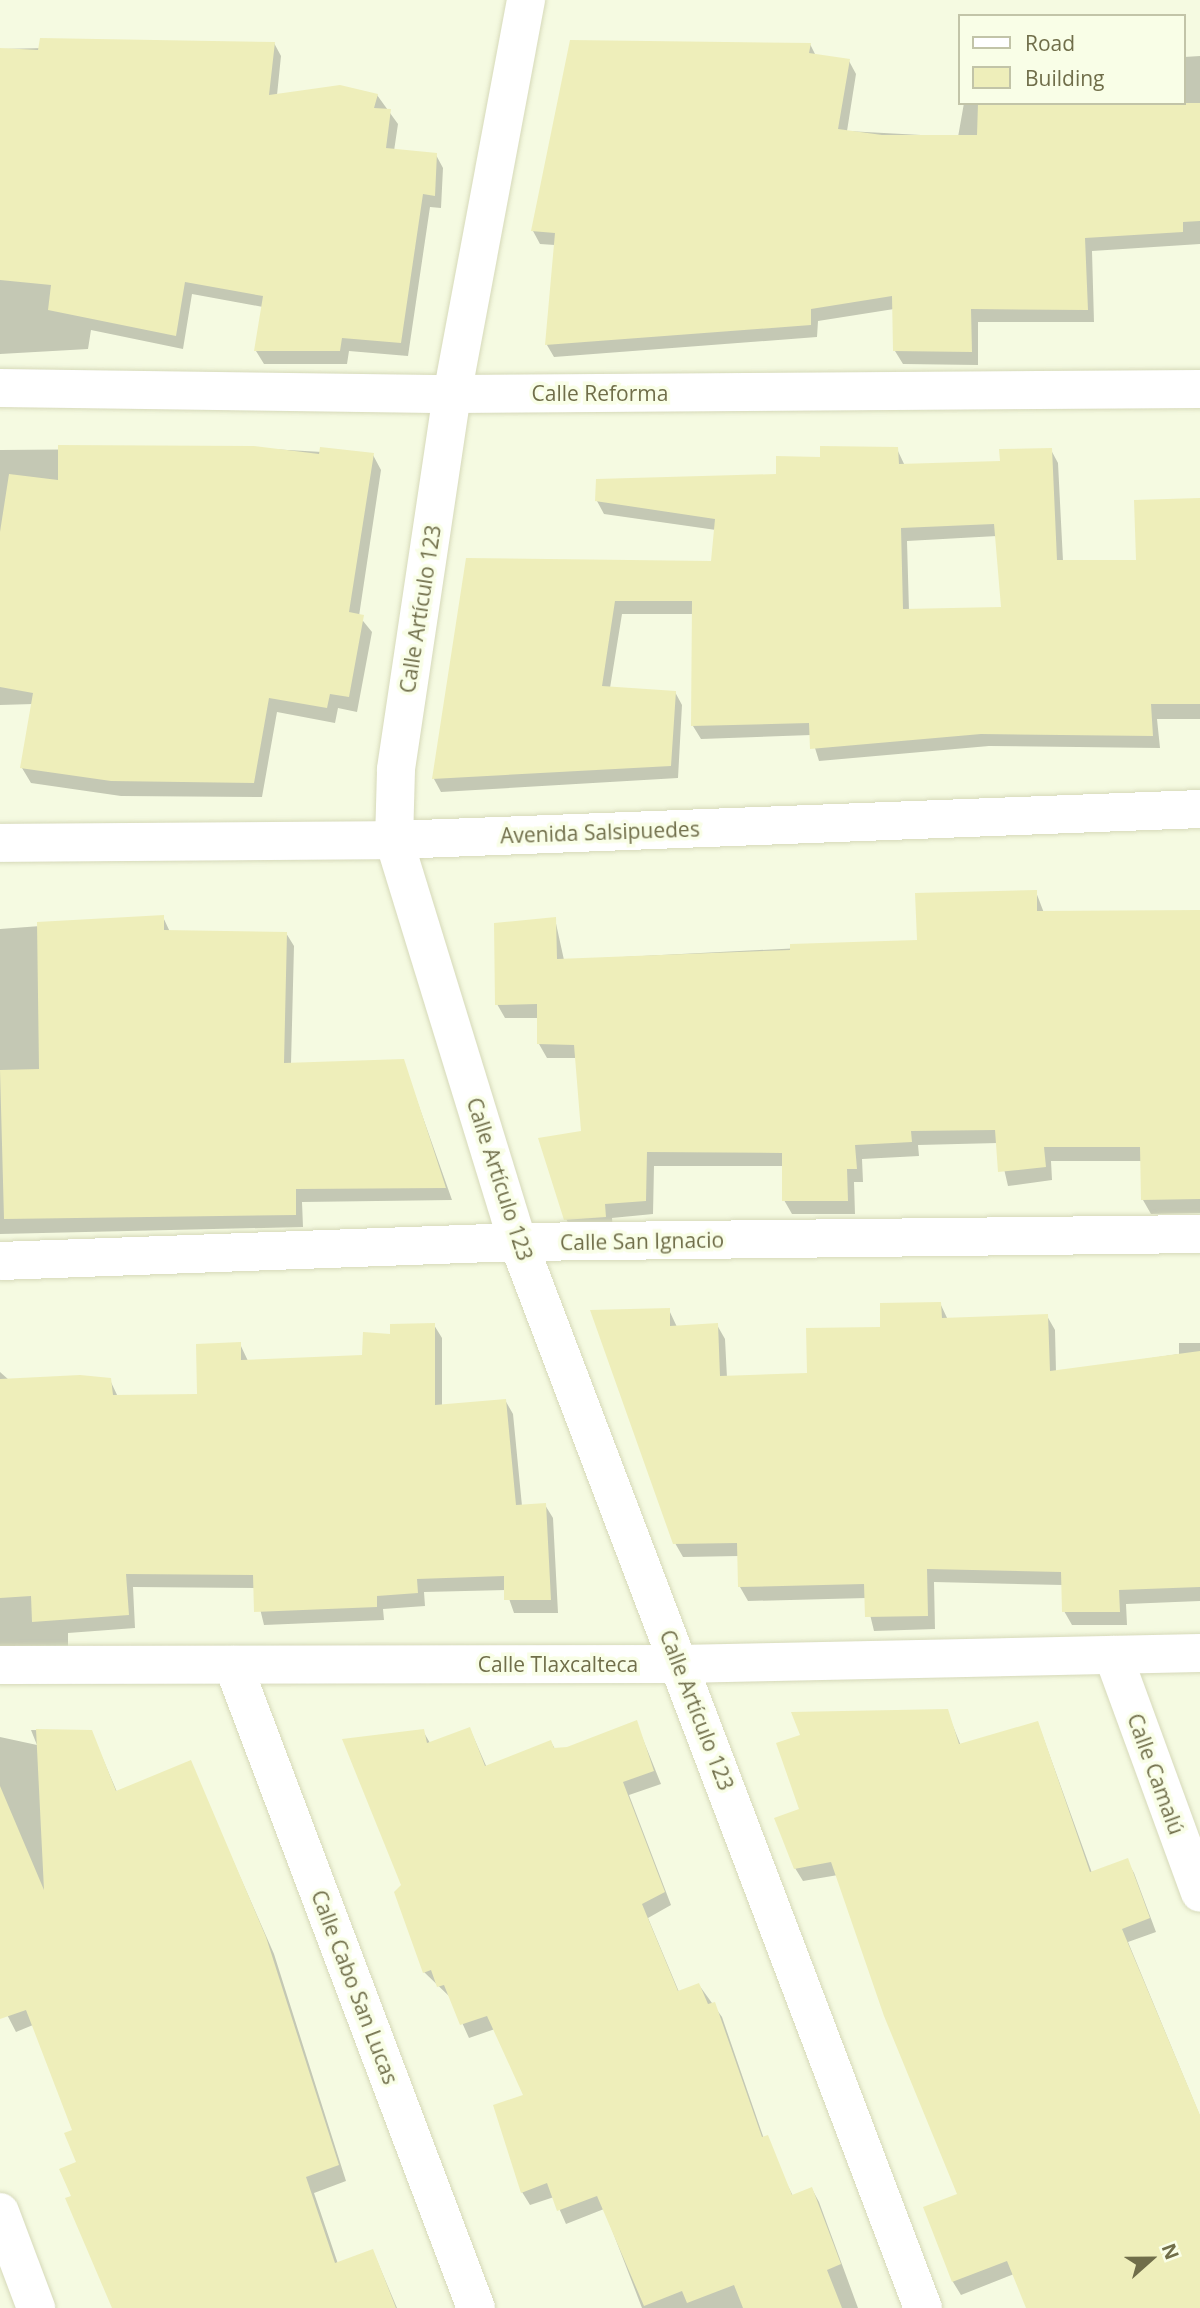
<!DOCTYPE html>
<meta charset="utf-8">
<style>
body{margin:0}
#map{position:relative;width:1200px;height:2308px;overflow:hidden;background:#f5fae1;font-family:"Open Sans",sans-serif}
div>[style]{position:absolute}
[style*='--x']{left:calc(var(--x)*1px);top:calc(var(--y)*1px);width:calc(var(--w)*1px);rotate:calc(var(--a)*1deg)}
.shadow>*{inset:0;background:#0003}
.building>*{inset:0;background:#eeeeba}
.roads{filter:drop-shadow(0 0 2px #d6d9b9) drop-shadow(0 0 2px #d6d9b9)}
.street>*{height:38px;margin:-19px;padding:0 19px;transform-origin:19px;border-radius:19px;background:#fff}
span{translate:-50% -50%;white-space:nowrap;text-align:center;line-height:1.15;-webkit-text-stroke:7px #f9fee7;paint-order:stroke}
.street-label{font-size:21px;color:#706e4a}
.legend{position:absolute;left:958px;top:14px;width:228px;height:91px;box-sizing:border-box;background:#f9fee7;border:2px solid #c2c4a8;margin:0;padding:9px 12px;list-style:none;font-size:21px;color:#706e4a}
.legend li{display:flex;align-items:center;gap:14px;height:35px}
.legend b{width:35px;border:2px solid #c2c4a8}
.north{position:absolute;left:1116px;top:2224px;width:70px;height:70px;-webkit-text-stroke:5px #f9fee7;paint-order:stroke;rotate:69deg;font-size:19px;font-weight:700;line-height:28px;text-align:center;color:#706e4a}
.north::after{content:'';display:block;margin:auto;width:24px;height:32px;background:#706e4a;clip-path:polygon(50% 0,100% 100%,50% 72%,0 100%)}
</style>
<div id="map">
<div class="shadow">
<i style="clip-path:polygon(274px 43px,281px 56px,277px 95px,377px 95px,398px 124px,394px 151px,436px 155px,443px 168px,441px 208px,430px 207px,408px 356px,349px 351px,347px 364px,264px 364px,256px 351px,263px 307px,192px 294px,183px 349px,91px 330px,88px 349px,0 354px,0 49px)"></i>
<i style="clip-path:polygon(810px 44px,816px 56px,849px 61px,856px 74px,847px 131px,958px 137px,964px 103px,1184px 103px,1184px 57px,1200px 56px,1200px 244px,1092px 251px,1094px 322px,978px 322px,978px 365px,903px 364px,895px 351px,894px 309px,818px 321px,817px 337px,554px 357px,547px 345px,555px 245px,540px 244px,533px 231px)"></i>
<i style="clip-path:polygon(254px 448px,373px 455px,381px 470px,359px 616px,372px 632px,357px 712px,338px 708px,335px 723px,277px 712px,262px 797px,121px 796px,31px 783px,22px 768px,33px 704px,0 705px,0 450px)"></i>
<i style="clip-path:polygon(evenodd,897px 449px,905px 466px,1001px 463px,1051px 450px,1058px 463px,1063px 561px,1138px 561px,1200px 502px,1200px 719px,1157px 719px,1160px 748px,989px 746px,819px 761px,811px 735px,701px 739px,693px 726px,694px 614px,622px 614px,610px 688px,675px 692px,682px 705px,678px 778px,441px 792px,434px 779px,467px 560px,713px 563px,716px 530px,604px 514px,597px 501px,778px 476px,822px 458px,897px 449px,997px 536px,1003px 609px,909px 611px,907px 541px,997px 536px)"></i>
<i style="clip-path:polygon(1036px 892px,1044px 913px,1200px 912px,1200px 1213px,1151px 1214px,1143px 1200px,1142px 1161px,1051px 1161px,1052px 1180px,1008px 1186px,998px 1143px,918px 1145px,919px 1156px,862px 1159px,863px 1182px,854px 1182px,855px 1214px,792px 1214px,784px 1200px,784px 1166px,654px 1166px,653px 1214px,612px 1218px,613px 1230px,574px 1233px,566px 1219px,583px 1133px,576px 1058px,547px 1058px,539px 1044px,539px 1018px,505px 1018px,497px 1004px,555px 919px,564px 960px,919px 942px)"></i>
<i style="clip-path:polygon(163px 917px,170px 932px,286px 933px,294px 946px,291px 1064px,403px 1061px,452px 1200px,302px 1202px,303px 1227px,0 1234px,0 929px)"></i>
<i style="clip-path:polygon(940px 1303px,948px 1320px,1047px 1316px,1055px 1330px,1056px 1372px,1179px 1354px,1179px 1343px,1200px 1343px,1200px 1601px,1126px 1604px,1127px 1625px,1072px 1625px,1064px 1611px,1063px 1585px,934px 1582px,935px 1629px,874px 1631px,866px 1598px,748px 1601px,740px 1587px,739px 1556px,683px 1557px,675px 1543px,669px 1310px,677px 1327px,717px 1325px,725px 1339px,727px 1378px,809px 1375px,882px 1329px)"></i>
<i style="clip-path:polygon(434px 1325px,442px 1338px,442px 1406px,505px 1400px,513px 1414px,522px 1506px,545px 1505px,553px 1518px,558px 1613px,514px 1613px,506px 1590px,424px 1592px,425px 1606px,383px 1609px,384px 1620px,264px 1625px,255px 1588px,133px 1587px,135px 1628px,68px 1633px,68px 1651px,0 1650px,0 1372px,9px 1380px,110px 1380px,118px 1397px,198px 1395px,240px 1344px,248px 1361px,363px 1357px,392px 1336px)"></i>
<i style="clip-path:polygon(947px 1711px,961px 1746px,1038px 1723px,1092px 1873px,1127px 1861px,1134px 1873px,1156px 1932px,1128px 1942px,1200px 2116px,1200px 2308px,1028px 2308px,1014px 2274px,961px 2295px,953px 2282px,925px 2208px,959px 2195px,838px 1875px,803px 1881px,795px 1868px,801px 1810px)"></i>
<i style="clip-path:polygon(636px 1722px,661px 1784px,629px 1795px,671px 1905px,648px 1918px,679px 1992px,699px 1985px,722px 2017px,764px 2139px,793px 2196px,812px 2189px,819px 2202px,858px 2308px,642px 2308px,604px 2209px,566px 2224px,554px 2197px,530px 2205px,522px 2192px,525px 2096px,495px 2029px,469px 2038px,451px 1998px,424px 1972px,403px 1885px,423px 1731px,430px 1743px,470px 1729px,487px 1768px,551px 1742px,555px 1749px,568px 1748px)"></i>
<i style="clip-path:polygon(31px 1730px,91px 1731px,117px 1792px,190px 1763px,274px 1954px,346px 2181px,314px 2193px,338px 2264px,373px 2251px,397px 2308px,114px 2308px,74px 2131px,33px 2025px,16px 2032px,0 2001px,0 1737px,37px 1745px)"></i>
</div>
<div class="building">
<i style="clip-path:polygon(40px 38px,275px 42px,269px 95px,340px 85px,378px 94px,374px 108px,391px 109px,386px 148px,437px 153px,435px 196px,423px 194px,401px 343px,342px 338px,340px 351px,254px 351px,263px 296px,185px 282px,176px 336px,48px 310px,51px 285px,0 280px,0 48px,38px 50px)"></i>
<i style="clip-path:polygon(570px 40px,811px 43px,809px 53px,850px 59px,838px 129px,882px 135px,977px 135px,978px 103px,1200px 103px,1200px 221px,1183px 222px,1183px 232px,1085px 238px,1088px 310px,971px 309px,972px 352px,893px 351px,892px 296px,811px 309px,811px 325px,545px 345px,555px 233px,531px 231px)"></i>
<i style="clip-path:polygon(58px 445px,254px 446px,319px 454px,320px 447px,374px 453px,349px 612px,364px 615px,349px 697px,330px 694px,327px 708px,269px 698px,254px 783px,111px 781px,20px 768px,33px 693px,0 687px,0 532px,9px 474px,58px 480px)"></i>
<i style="clip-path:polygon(evenodd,820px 446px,898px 447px,899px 464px,1000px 461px,999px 449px,1052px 448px,1057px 560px,1136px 560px,1134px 500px,1200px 498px,1200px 704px,1151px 704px,1153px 736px,981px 734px,810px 749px,809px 723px,691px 726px,692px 601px,615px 601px,602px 686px,676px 691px,671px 766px,432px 779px,466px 558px,711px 561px,715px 519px,595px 501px,596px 479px,776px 474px,776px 456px,820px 457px,820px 446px,994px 524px,1001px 607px,903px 609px,901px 528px,994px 524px)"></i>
<i style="clip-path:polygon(1037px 890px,1037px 911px,1200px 910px,1200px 1199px,1141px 1200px,1140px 1147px,1044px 1147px,1046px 1167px,998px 1172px,995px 1130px,911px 1131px,912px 1142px,855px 1145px,857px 1169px,847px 1169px,848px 1201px,782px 1201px,782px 1153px,647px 1152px,646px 1201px,605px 1204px,606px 1217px,564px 1220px,538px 1138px,581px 1131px,574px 1045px,537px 1044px,537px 1004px,495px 1005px,494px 923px,556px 917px,557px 959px,790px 950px,790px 944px,917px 940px,915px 893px)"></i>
<i style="clip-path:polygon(164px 915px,164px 930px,287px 932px,284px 1063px,404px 1059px,446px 1188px,296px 1189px,296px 1215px,4px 1219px,0 1070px,39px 1069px,37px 922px)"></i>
<i style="clip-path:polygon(941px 1302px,942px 1318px,1048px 1314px,1050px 1371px,1200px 1351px,1200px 1587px,1119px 1590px,1120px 1612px,1062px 1612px,1061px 1572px,927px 1569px,928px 1616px,865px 1617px,864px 1584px,738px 1587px,737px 1543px,673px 1544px,590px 1310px,670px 1308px,670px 1326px,718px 1323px,720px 1376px,807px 1373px,806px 1328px,880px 1327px,880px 1303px)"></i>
<i style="clip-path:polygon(435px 1323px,435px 1405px,506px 1399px,516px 1505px,546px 1503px,551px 1600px,504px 1600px,504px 1576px,417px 1579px,418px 1593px,377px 1596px,377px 1607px,254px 1612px,253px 1575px,126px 1574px,129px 1615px,32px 1622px,31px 1596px,0 1598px,0 1379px,80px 1375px,111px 1378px,113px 1395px,197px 1394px,196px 1344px,241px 1342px,241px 1360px,362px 1355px,363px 1332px,390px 1334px,390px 1324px)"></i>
<i style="clip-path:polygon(948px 1709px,959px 1744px,1038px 1721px,1090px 1872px,1128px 1858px,1150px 1918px,1122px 1929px,1200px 2115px,1200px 2308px,1026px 2308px,1007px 2261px,952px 2282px,923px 2207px,957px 2194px,884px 2016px,831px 1862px,794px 1869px,774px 1818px,799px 1809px,776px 1743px,800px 1735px,791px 1712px)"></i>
<i style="clip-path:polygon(637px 1720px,654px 1771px,623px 1782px,665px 1892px,642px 1904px,678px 1991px,699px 1983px,708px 2004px,715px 2002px,762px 2137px,768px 2135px,792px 2195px,812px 2187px,841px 2264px,827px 2270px,842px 2308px,743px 2308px,734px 2285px,687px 2303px,682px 2291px,644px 2306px,597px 2196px,557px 2211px,547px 2183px,521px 2193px,493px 2105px,523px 2095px,487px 2016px,460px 2025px,444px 1985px,437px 1987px,431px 1970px,423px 1973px,394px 1892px,401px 1885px,342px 1739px,424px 1729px,427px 1743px,470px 1727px,485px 1766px,551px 1740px,554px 1748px,567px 1747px)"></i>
<i style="clip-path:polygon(36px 1729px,92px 1730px,116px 1791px,191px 1760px,266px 1937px,339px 2165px,306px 2177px,335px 2263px,373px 2249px,396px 2308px,112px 2308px,65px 2198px,71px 2196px,59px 2169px,76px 2162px,64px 2133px,72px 2130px,26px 2010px,0 2019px,0 1786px,44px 1890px)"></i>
</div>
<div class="roads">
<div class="street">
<i style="--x:526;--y:0;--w:401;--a:100.6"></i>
<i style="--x:452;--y:394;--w:380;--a:98.5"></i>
<i style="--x:396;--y:770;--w:70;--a:91.6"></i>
<i style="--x:394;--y:840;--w:421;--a:72.9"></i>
<i style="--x:518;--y:1242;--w:1140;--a:69.2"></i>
<i style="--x:0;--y:388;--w:452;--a:0.8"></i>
<i style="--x:452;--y:394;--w:748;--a:-0.38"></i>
<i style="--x:0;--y:843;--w:394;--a:-0.4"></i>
<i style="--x:394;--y:840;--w:807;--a:-2.2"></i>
<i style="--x:0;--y:1261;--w:518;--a:-2.1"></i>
<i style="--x:518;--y:1242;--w:682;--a:-0.67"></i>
<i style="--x:1113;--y:1655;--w:253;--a:69.9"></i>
<i style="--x:0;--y:1665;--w:679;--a:-0.08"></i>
<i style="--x:679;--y:1664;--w:521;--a:-1.21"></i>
<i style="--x:233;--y:1665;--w:687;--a:69.3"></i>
<i style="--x:0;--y:2212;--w:103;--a:69.4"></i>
</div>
</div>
<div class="street-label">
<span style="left:600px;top:393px">Calle Reforma</span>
<span style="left:420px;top:609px;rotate:-81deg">Calle Artículo 123</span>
<span style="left:600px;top:832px;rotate:-2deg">Avenida Salsipuedes</span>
<span style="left:500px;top:1179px;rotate:72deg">Calle Artículo 123</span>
<span style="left:642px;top:1241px;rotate:-1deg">Calle San Ignacio</span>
<span style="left:558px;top:1664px">Calle Tlaxcalteca</span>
<span style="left:697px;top:1710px;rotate:69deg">Calle Artículo 123</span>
<span style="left:1156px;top:1774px;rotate:70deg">Calle Camalú</span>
<span style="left:355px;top:1987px;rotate:69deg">Calle Cabo San Lucas</span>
</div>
<ul class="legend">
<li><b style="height:9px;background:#fff"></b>Road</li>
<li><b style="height:19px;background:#eeeeba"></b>Building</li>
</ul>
<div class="north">N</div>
</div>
